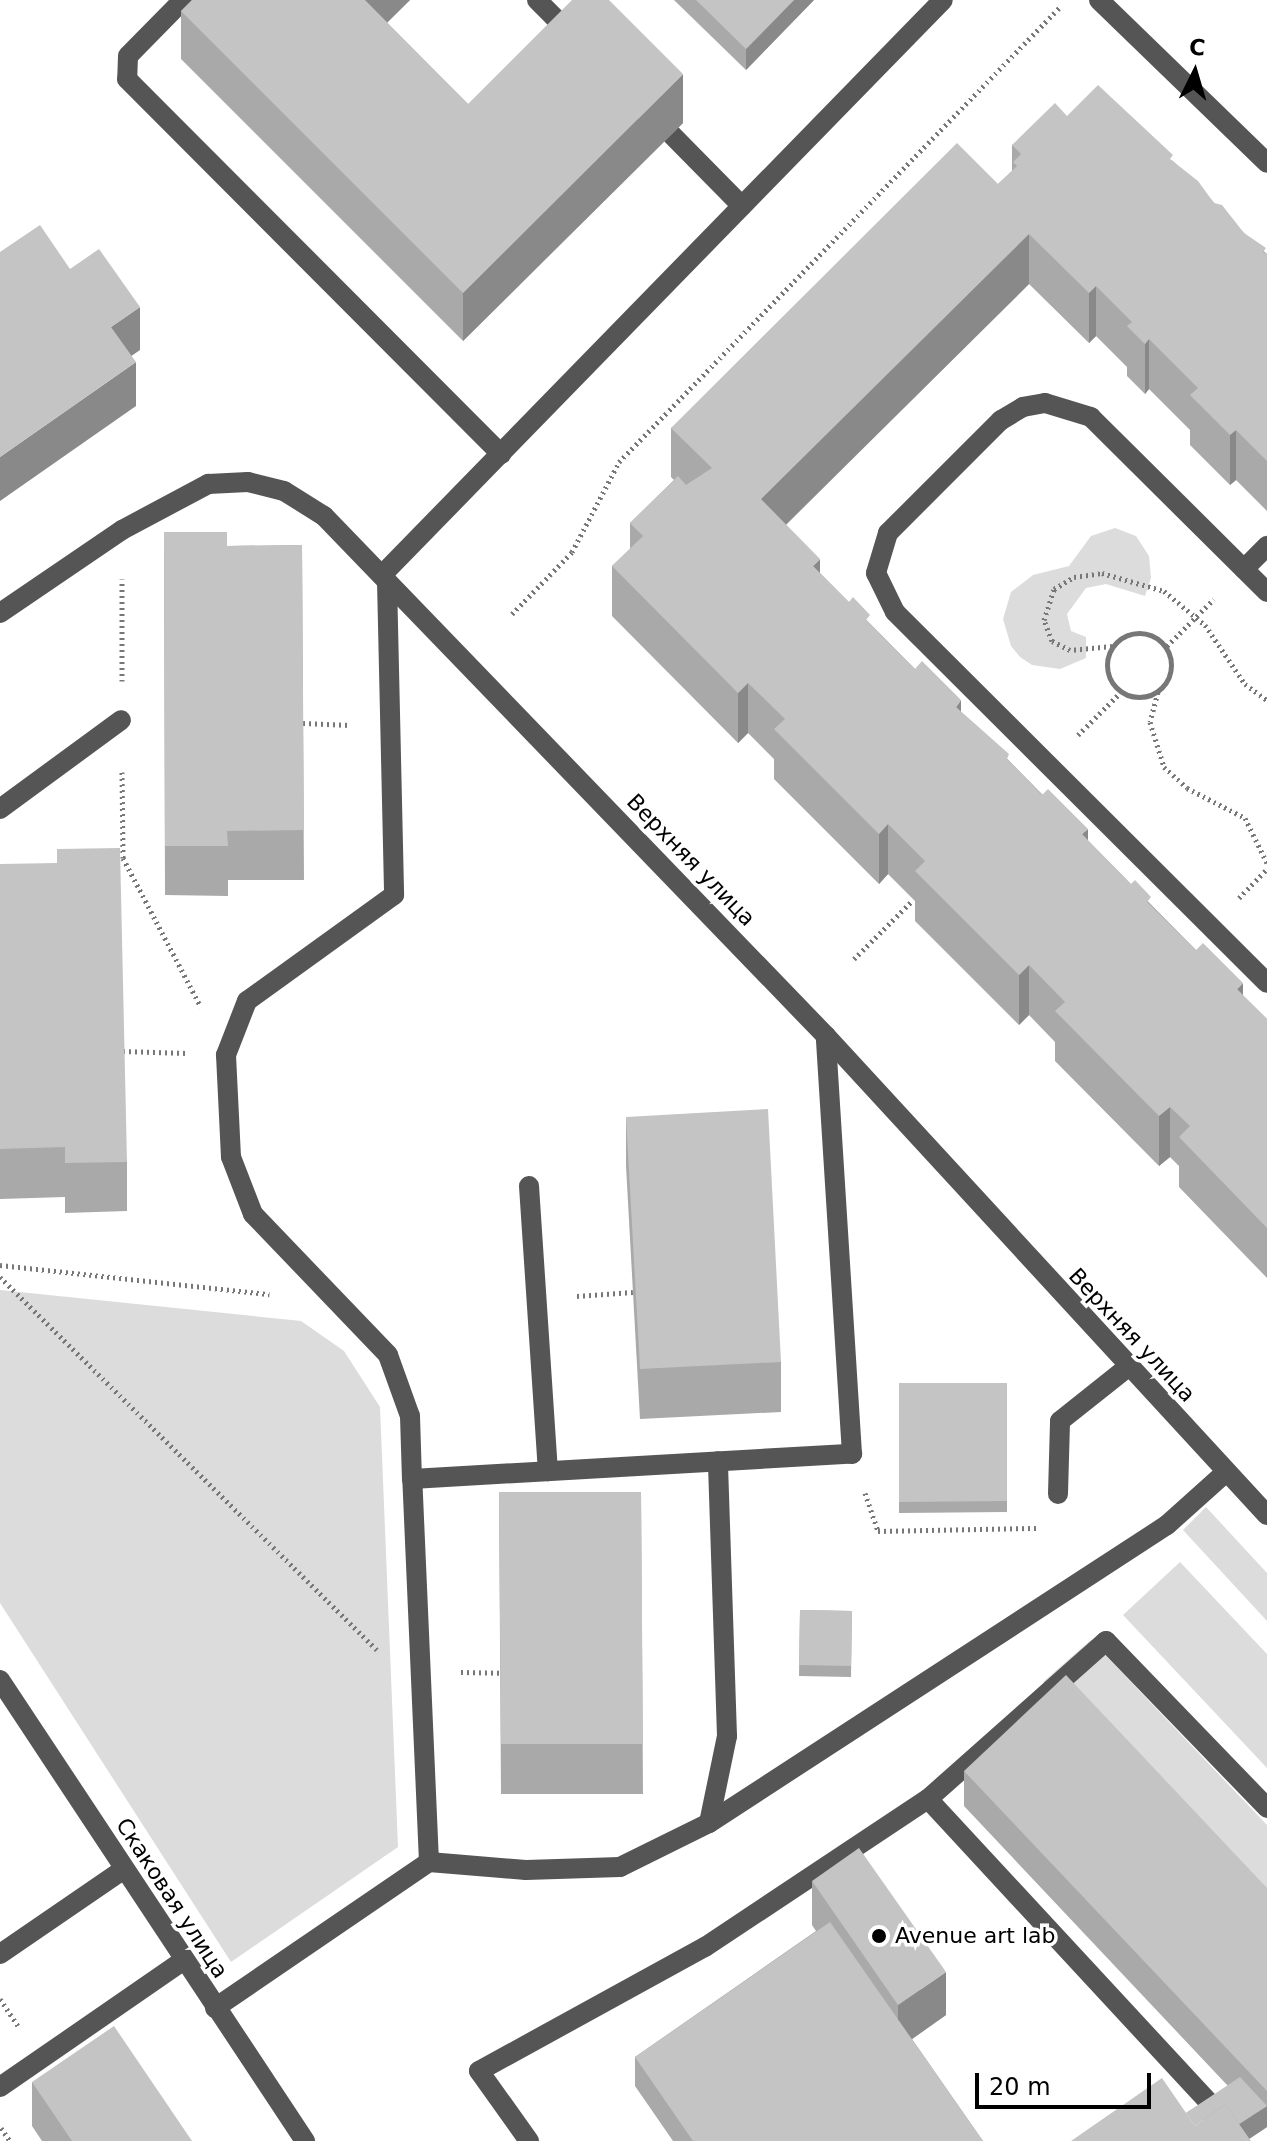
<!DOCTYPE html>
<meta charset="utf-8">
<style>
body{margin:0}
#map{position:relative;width:1267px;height:2141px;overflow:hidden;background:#fff;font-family:"DejaVu Sans",sans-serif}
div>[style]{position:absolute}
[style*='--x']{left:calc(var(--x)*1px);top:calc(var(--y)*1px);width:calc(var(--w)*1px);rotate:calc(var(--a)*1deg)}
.green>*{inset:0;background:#dcdcdc}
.path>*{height:5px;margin-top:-2.5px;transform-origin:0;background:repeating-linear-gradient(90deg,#777 0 2px,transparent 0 6px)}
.path>.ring{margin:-2.5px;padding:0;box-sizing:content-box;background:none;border:5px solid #777;border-radius:50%}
.minor>*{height:20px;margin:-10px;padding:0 10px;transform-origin:10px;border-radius:10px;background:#555}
.wall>*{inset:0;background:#a9a9a9}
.shaded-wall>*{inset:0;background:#898989}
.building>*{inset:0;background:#c4c4c4}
.dots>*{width:22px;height:22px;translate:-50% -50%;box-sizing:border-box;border:4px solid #fff;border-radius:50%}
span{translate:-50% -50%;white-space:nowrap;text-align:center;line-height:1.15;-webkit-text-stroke:7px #fff;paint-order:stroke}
.street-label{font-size:22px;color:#000}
.poi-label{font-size:22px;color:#000}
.left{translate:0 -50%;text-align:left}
.north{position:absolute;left:1155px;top:32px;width:80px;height:80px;-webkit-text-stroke:6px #fff;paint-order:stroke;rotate:5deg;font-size:22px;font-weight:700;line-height:32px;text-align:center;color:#000}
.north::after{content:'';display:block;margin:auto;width:28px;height:36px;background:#000;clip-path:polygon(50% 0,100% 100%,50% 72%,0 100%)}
.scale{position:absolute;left:975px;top:2073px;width:176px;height:36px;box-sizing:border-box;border:4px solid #000;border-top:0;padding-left:10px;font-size:24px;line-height:28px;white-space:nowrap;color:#000;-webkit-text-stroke:6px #fff;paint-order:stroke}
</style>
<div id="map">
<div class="green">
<i style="clip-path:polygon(1115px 528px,1136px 536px,1149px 556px,1151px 578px,1145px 596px,1106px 584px,1086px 588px,1067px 614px,1071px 631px,1086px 637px,1086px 658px,1060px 669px,1032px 665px,1020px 657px,1011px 646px,1003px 619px,1011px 592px,1033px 575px,1069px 566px,1091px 536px)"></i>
<i style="clip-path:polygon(0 1290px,301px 1321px,344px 1351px,380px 1407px,398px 1847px,231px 1962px,0 1603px)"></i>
<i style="clip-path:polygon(1206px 1507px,1267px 1573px,1267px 1621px,1183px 1530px)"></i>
<i style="clip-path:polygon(1180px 1562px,1267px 1654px,1267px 1768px,1123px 1615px)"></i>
<i style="clip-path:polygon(1091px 1640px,1267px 1825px,1267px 1923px,1043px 1682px)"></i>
</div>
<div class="path">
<i style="--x:512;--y:614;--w:86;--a:-45.9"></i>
<i style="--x:572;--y:552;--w:102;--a:-62.4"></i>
<i style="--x:619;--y:462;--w:634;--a:-45.9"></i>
<i class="ring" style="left:1107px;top:633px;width:59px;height:59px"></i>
<i style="--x:1112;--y:646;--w:42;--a:174.6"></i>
<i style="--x:1070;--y:650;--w:20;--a:-153"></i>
<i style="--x:1052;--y:641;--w:22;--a:-111"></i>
<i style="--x:1044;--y:620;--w:33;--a:-72"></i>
<i style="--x:1054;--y:589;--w:23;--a:-31"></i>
<i style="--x:1074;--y:577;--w:28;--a:-8"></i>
<i style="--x:1102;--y:573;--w:65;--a:16.2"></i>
<i style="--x:1164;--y:591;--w:53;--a:39.7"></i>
<i style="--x:1205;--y:625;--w:71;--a:55.9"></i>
<i style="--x:1245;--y:684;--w:27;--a:36"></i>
<i style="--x:1167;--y:646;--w:66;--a:-45"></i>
<i style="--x:122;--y:681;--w:102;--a:-90"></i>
<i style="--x:1158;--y:692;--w:31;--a:105"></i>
<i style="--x:1150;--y:722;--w:47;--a:72.7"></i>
<i style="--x:1164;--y:767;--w:31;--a:42"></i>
<i style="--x:1187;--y:788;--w:65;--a:27.3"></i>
<i style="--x:1245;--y:818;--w:50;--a:63.9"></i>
<i style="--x:303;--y:723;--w:47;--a:2.4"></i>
<i style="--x:1078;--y:735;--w:61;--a:-45"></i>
<i style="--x:122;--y:772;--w:86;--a:89.3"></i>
<i style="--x:123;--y:858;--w:168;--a:62.4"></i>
<i style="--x:1239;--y:898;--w:40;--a:-46"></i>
<i style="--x:854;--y:959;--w:83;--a:-45"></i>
<i style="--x:123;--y:1051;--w:63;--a:1.8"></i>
<i style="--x:0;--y:1265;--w:271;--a:6.2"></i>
<i style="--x:0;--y:1277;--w:530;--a:44.69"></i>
<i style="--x:577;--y:1296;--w:56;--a:-4.1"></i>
<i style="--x:865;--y:1493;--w:40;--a:71.1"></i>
<i style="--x:878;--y:1531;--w:158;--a:-1.1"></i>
<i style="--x:461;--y:1672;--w:39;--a:1"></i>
<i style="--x:0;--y:1999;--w:32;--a:56"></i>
<i style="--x:1;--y:2128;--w:16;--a:55"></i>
</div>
<div class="minor">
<i style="--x:183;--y:0;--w:78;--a:134.5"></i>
<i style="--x:128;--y:56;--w:23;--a:92"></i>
<i style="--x:127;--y:79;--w:530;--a:45.08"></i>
<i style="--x:537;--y:0;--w:51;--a:45"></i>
<i style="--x:1099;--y:0;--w:234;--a:44.1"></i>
<i style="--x:671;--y:134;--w:101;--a:45.4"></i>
<i style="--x:1244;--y:569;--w:33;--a:-45"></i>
<i style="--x:382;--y:575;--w:803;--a:-45.71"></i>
<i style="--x:387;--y:581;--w:314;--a:88.7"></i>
<i style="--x:394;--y:895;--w:181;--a:144.2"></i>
<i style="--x:247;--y:1001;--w:58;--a:111.3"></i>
<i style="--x:226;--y:1055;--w:102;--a:87.2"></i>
<i style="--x:231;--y:1157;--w:61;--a:68.9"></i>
<i style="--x:253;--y:1214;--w:195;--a:46.2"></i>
<i style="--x:388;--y:1355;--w:65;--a:70.2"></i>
<i style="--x:410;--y:1416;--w:63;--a:88.2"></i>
<i style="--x:1267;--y:592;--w:248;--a:-135.2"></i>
<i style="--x:1091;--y:417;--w:48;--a:-163.1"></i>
<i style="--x:1045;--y:403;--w:22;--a:170"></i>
<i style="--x:1023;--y:407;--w:26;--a:149"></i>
<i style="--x:1001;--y:420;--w:160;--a:135"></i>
<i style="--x:888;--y:533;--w:42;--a:106.7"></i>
<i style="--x:876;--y:573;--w:43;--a:64"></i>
<i style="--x:895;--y:612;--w:525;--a:44.92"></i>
<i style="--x:0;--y:613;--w:148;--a:-34.2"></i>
<i style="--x:122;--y:530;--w:98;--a:-28.1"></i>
<i style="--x:208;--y:484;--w:40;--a:-2.9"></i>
<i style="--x:248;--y:482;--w:37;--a:14"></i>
<i style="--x:284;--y:491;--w:47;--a:32"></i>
<i style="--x:324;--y:516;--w:723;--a:46.01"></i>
<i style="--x:826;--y:1036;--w:651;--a:47.37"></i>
<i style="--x:0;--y:809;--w:150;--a:-36.3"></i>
<i style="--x:529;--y:1186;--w:286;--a:86.2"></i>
<i style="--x:1058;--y:1494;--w:73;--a:-88.4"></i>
<i style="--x:1060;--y:1421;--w:87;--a:-38.5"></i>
<i style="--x:0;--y:1680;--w:553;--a:56.51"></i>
<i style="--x:928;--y:1799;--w:238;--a:-41.6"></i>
<i style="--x:1106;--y:1641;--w:232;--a:46"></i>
<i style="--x:709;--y:1823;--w:546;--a:-33.05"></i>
<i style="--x:1167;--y:1525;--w:79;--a:-41.9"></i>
<i style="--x:429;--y:1862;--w:97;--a:4.7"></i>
<i style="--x:526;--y:1870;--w:94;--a:-1.8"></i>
<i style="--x:620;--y:1867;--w:99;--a:-26.3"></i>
<i style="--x:709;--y:1823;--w:89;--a:-78.3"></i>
<i style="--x:727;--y:1736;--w:275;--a:-91.9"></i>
<i style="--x:0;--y:1954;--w:150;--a:-34.4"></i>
<i style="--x:215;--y:2008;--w:259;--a:-34.3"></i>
<i style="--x:429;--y:1862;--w:383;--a:-92.5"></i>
<i style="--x:412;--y:1479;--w:441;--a:-3.3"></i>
<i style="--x:852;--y:1454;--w:419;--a:-93.6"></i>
<i style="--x:0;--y:2087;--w:224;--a:-34.6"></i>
<i style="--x:529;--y:2141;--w:86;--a:-125.5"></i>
<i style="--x:479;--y:2071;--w:258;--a:-28.8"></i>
<i style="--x:705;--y:1947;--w:268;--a:-33.6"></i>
<i style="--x:928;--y:1799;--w:428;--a:47.2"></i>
</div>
<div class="wall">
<i style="clip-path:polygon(192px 0,410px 0,387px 23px,468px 104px,683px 123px,463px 341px,181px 59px,181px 11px)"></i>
<i style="clip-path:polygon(674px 0,814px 0,746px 70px)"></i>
<i style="clip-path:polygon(1067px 116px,1173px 161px,1244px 233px,1267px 254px,1267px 511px,1236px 480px,1230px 485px,1190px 445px,1190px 430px,1149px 389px,1145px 394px,1127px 376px,1127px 367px,1096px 336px,1089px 343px,1029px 284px,786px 525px,820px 573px,915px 669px,961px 712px,1196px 950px,1267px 1019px,1267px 1278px,1179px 1187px,1179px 1166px,1170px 1157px,1159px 1166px,1055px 1061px,1055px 1042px,1029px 1015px,1019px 1025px,915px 921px,915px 901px,888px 874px,879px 884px,774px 779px,774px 759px,748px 733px,738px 743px,612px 616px,612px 566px,630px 549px,630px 523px,674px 480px,671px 477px,671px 428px,998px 184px,1012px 171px,1012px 145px)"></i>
<i style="clip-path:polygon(164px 532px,227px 546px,302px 545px,304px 880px,228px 880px,228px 896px,165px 895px)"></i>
<i style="clip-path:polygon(0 864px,127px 1162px,127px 1211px,65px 1213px,65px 1197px,0 1199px)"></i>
<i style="clip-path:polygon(626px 1117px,781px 1362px,781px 1412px,640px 1419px,626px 1166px)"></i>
<i style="clip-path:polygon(899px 1383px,1007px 1383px,1007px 1512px,899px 1513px)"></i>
<i style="clip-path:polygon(499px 1492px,641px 1492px,643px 1794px,501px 1794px)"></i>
<i style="clip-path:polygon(800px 1610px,852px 1611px,851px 1677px,799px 1676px)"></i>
<i style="clip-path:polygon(964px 1771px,1267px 1888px,1267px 2127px,1249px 2139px,1186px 2113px,1228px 2086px,964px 1806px)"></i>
<i style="clip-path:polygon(812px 1881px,946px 2015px,912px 2039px,983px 2141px,673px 2141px,635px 2086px,635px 2057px,816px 1931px,812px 1925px)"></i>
<i style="clip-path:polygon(32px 2082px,192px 2141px,42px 2141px,32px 2126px)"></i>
</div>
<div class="shaded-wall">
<i style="clip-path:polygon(363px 0,410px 0,363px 46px)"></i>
<i style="clip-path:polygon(794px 0,814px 0,746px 70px,746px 49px)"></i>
<i style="clip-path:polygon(683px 74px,683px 123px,463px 341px,463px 293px)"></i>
<i style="clip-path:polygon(1029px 234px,1029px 284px,761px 549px,761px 499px)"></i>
<i style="clip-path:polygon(1096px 286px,1096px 336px,1089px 343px,1089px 293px)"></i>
<i style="clip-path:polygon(140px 307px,140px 350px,111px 370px,111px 327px)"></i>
<i style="clip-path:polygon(1149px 339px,1149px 389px,1145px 394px,1145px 344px)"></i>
<i style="clip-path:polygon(136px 362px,136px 406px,0 501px,0 457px)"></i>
<i style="clip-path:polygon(1236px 430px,1236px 480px,1230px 485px,1230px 435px)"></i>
<i style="clip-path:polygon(820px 559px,820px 609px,813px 566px)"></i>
<i style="clip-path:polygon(748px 683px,748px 733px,738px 743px,738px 693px)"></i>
<i style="clip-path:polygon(961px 700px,961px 750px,956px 707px)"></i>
<i style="clip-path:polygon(888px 824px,888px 874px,879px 884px,879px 834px)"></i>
<i style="clip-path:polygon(1088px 829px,1088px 879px,1082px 834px)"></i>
<i style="clip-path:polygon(1029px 965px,1029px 1015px,1019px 1025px,1019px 975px)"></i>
<i style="clip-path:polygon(1243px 983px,1243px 1033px,1237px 989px)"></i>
<i style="clip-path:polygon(1170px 1107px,1170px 1157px,1159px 1166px,1159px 1116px)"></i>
<i style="clip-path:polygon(946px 1972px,946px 2015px,898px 2049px,898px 2005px)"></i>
<i style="clip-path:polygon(1267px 2106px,1267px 2127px,1246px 2141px,1214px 2141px)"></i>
</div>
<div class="building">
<i style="clip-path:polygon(192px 0,365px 0,468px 104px,572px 0,609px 0,683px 74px,463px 293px,181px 11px)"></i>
<i style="clip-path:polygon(696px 0,794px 0,746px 49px)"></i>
<i style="clip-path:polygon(1098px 85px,1173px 155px,1170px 159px,1198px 181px,1214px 203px,1222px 205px,1244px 233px,1266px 248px,1263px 252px,1267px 254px,1267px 461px,1236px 430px,1230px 435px,1190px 395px,1198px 388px,1149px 339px,1145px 344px,1127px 326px,1132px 322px,1096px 286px,1089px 293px,1029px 234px,761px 499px,820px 559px,813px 566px,849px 602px,853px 597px,870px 615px,866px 620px,915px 669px,922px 661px,961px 700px,956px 707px,1009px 754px,1007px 759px,1042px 795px,1048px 789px,1088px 829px,1082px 834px,1131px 884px,1135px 880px,1151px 897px,1147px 902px,1196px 950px,1203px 943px,1243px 983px,1237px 989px,1267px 1019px,1267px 1228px,1179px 1137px,1190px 1126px,1170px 1107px,1159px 1116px,1055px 1011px,1065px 1002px,1029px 965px,1019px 975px,915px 871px,925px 861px,888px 824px,879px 834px,774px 729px,785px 719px,748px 683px,738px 693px,612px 566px,643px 536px,630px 523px,678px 476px,686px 485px,712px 468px,671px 428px,957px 143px,998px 184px,1017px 166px,1013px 162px,1021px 154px,1012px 145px,1055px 103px,1067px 116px)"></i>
<i style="clip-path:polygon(40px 225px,70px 269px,99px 249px,140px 307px,111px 327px,136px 362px,0 457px,0 252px)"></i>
<i style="clip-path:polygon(164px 532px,227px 532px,227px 546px,302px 545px,304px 830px,227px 831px,228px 846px,165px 846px)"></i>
<i style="clip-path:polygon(120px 848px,127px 1162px,65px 1163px,65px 1147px,0 1149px,0 864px,57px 863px,57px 849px)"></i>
<i style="clip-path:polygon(768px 1109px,781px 1362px,640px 1369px,626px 1117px)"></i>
<i style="clip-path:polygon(899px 1383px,1007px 1383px,1007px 1501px,899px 1502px)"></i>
<i style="clip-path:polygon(499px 1492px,641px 1492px,643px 1744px,501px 1744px)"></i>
<i style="clip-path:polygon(800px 1610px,852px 1611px,851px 1666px,799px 1665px)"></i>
<i style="clip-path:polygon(1066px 1675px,1267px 1888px,1267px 2091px,964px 1771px)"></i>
<i style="clip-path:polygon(859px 1848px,946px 1972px,898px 2005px,812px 1881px)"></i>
<i style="clip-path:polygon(830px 1922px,983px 2141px,693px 2141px,635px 2057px)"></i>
<i style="clip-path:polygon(114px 2026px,192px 2141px,72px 2141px,32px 2082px)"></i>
<i style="clip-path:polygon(1240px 2077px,1267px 2106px,1239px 2124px,1225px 2104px,1195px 2126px,1186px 2113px)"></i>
<i style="clip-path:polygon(1162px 2078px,1195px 2126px,1225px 2104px,1251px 2141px,1071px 2141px)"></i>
</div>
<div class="dots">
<i style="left:879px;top:1936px;background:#000"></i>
</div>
<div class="street-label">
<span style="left:691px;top:860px;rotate:46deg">Верхняя улица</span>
<span style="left:1132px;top:1335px;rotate:47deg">Верхняя улица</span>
<span style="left:172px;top:1898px;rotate:57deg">Скаковая улица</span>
</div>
<div class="poi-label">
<span class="left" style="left:895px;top:1936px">Avenue art lab</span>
</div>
<div class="north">С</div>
<div class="scale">20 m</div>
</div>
